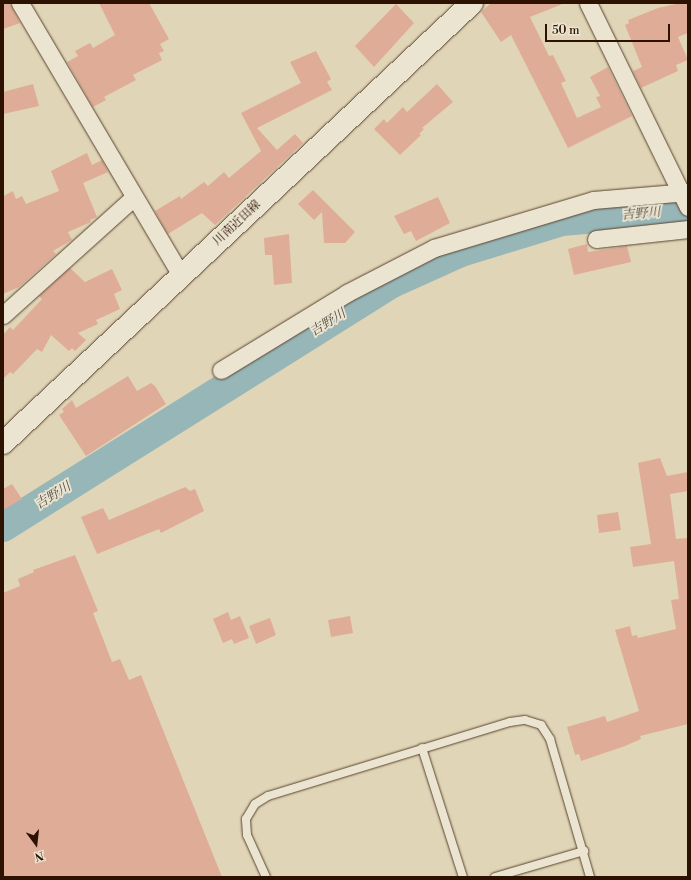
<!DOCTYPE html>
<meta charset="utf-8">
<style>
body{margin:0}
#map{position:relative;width:691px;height:880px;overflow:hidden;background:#e0d5b7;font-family:"Libre Bodoni","Noto Serif JP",serif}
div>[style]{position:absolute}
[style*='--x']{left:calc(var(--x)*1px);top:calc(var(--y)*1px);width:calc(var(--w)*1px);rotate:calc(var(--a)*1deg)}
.river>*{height:30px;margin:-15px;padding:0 15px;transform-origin:15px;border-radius:15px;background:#97b6b8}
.building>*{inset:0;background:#dfad97}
.roads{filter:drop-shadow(0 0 1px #5a432f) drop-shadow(0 0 1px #5a432f)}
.lane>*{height:8px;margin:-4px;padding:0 4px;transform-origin:4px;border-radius:4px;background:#ebe4d0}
.street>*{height:17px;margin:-8.5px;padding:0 8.5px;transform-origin:8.5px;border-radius:8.5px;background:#ebe4d0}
.secondary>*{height:22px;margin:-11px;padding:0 11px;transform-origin:11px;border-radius:11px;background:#ebe4d0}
span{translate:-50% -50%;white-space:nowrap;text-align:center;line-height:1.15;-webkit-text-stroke:3.5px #ebe4d0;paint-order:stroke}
.street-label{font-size:12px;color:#2d1202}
.water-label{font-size:13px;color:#524b42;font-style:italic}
.frame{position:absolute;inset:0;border:4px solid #2d1202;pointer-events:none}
.north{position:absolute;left:16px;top:824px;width:40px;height:40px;-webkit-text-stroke:3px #ebe4d0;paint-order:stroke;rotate:165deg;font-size:11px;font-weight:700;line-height:16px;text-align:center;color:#2d1202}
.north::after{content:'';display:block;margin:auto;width:14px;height:18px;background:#2d1202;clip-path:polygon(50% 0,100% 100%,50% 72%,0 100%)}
.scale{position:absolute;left:545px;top:24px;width:125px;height:18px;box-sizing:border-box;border:2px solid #2d1202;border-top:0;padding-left:5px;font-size:12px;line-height:14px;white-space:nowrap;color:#2d1202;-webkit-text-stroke:3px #ebe4d0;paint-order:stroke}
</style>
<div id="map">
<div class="river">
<i style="--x:3;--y:527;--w:459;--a:-32.1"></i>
<i style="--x:392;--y:283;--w:76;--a:-24.2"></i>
<i style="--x:461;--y:252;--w:106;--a:-17.1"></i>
<i style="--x:562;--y:221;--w:126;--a:-5"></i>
</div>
<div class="building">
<i style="clip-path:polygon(3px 3px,10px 3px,20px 23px,3px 29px)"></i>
<i style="clip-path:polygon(99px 3px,149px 3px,169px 39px,160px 44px,164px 51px,159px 53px,162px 60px,133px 75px,136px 80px,104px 97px,106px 100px,93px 107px,67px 62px,78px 56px,75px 51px,90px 43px,93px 48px,115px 35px)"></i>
<i style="clip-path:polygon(491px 3px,565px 3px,530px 17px,549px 56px,553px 55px,566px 81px,561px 83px,577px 118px,601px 107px,596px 97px,600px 96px,590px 77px,608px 67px,632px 116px,568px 148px,511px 35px,501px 42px,481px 12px)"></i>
<i style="clip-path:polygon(680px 3px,688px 3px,688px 33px,678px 37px,688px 60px,676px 65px,678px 71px,641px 88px,633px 71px,642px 67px,625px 25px,629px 23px,628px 20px,658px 8px)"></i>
<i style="clip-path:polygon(396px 4px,414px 23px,374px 67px,355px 46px)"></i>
<i style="clip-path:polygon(316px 51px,331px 79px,327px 82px,332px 90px,257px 128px,277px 150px,295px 134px,303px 143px,215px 225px,202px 213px,168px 234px,155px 211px,180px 196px,181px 199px,204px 182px,208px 186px,224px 172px,229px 178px,261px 151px,241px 113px,301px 83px,290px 62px)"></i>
<i style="clip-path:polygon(33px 84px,39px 106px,3px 114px,3px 92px)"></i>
<i style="clip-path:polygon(437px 84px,453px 102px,422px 128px,424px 129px,419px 134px,421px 135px,400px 155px,374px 129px,384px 119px,387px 123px,403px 107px,407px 112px)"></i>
<i style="clip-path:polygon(87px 153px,92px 165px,102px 160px,108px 172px,83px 183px,97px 217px,90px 220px,91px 222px,68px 232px,72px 240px,53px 251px,56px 254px,19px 287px,3px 294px,3px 196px,13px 191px,16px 199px,22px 196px,26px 204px,59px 191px,51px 171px)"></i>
<i style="clip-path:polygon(313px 190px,355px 232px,345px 243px,324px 243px,322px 212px,314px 220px,298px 204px)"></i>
<i style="clip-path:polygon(438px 197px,450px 223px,416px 241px,411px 231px,404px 234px,394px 216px)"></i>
<i style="clip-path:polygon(289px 234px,292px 283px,274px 285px,272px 255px,265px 255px,264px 238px)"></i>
<i style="clip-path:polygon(587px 244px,588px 252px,627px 246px,631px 262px,574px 275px,568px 249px)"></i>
<i style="clip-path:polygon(70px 268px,85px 282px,112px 269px,122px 290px,114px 294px,120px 309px,96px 320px,98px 324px,78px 333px,86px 340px,75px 351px,72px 348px,69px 351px,51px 335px,42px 352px,37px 349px,13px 374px,10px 372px,3px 379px,3px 335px,10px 327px,13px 330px,42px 299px,39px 296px)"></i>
<i style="clip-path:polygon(128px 376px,137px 391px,151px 383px,155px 386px,166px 404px,86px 456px,59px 415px,64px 412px,62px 409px,72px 400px,76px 408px)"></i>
<i style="clip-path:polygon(660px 458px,667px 476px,688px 472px,688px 491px,670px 494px,676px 539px,688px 538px,688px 724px,640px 736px,641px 739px,625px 746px,581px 761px,579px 754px,575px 755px,567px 727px,605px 716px,607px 722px,639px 711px,615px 630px,630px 626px,632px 636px,637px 635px,638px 638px,676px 629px,671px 600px,679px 599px,674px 561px,633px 567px,630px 547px,651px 544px,638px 463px)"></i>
<i style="clip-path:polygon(12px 484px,22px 499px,3px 510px,3px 489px)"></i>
<i style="clip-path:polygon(185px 487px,190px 491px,195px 489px,204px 511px,161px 533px,159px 529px,97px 554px,81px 517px,103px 508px,109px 520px)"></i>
<i style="clip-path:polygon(618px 512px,621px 530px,599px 533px,597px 515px)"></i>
<i style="clip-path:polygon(75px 555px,98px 611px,93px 613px,112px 662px,120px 659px,129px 680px,141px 675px,222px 877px,3px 877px,3px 593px,20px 586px,18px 579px,34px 572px,33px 570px)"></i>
<i style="clip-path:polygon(228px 612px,231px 620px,240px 616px,249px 638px,234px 644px,232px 639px,223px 643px,213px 619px)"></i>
<i style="clip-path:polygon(350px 616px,353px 633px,331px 637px,328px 620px)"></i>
<i style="clip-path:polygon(270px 618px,276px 635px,256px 644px,249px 626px)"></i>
</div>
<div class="roads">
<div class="lane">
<i style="--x:422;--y:748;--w:135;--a:72.4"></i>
<i style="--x:266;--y:877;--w:46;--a:-114.3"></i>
<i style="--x:247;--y:835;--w:16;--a:-94"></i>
<i style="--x:246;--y:819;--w:17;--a:-59"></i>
<i style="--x:255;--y:804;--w:15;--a:-32"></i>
<i style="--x:268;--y:796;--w:253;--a:-17"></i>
<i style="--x:510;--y:722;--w:15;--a:-8"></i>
<i style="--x:525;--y:720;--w:17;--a:17"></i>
<i style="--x:541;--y:725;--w:17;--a:57"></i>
<i style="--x:550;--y:739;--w:144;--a:73.8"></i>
<i style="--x:495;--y:877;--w:93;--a:-16.3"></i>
</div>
<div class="street">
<i style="--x:20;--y:3;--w:316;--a:59.4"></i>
<i style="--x:588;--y:3;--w:227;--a:63.9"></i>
<i style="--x:596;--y:239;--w:93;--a:-6.2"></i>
<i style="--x:3;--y:315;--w:176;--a:-42"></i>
<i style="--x:221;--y:370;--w:148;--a:-31.4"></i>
<i style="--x:347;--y:293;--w:98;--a:-27.3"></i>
<i style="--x:434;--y:248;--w:166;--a:-16.8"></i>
<i style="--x:593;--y:200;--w:95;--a:-4.8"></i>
</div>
<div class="secondary">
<i style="--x:3;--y:443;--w:643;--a:-43.17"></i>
</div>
</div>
<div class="street-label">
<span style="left:237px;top:223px;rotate:-43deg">川南近田線</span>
</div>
<div class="water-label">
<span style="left:641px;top:214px;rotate:-5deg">吉野川</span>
<span style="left:328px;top:323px;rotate:-32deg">吉野川</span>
<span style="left:53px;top:496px;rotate:-32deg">吉野川</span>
</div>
<div class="frame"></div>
<div class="north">N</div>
<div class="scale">50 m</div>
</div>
